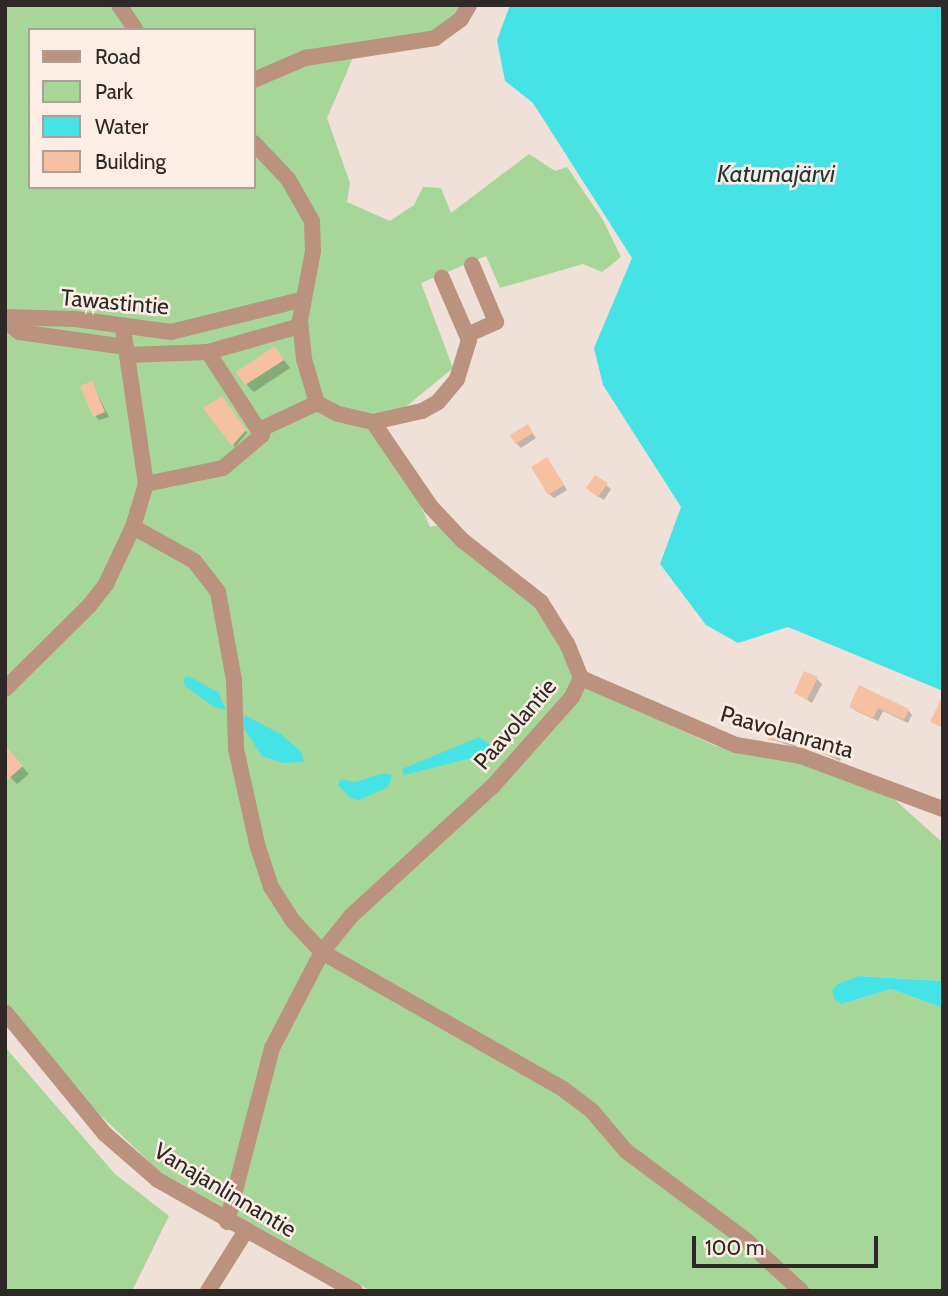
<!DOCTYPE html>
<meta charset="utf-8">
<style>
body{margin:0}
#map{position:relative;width:948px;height:1296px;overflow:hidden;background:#efe0d8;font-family:Cabin,sans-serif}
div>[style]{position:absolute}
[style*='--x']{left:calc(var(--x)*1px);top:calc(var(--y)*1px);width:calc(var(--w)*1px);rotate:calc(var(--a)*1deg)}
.green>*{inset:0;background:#a6d799}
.water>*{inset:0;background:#46e3e6}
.shadow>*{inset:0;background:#0003}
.building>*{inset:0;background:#f6c1a0}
.minor>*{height:16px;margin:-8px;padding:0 8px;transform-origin:8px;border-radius:8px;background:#ba927d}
span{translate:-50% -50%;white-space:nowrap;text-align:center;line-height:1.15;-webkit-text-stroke:5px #fcede5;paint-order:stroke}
.street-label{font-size:23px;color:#2e2926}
.water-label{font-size:24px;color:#1e3838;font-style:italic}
.frame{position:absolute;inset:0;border:7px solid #2e2926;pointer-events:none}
.legend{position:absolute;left:28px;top:28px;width:228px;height:161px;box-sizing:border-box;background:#fcede5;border:2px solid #aa9f99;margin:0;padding:9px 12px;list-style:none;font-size:21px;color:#2e2926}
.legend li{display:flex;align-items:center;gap:14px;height:35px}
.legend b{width:35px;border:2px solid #aa9f99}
.scale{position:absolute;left:692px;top:1236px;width:186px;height:32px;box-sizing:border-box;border:4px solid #2e2926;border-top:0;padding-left:9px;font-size:21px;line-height:24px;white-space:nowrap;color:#2e2926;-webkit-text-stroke:5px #fcede5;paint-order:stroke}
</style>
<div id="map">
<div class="green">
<i style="clip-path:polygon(evenodd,5px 5px,466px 5px,450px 26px,355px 53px,327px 118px,350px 183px,347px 202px,390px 221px,414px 205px,423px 187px,441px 188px,451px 213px,529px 154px,555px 171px,567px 167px,603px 220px,621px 257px,602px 272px,583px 264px,500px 288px,486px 256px,421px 283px,453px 368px,375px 432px,399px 455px,430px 527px,441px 525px,542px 613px,564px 651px,573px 681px,716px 746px,812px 764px,885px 791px,943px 843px,943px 981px,859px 976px,842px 1004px,891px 989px,943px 1008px,943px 1291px,371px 1291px,159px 1171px,96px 1111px,5px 1001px,5px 5px,30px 30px,254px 30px,254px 187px,30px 187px,30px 30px)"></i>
<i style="clip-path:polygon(5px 1047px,115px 1174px,169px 1216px,132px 1291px,5px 1291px)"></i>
</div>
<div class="water">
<i style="clip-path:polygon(510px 5px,943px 5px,943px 691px,788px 627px,738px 643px,706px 625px,660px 564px,681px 507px,603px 385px,594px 348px,632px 258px,533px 103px,505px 81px,497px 40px)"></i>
<i style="clip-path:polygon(188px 676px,218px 692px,226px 710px,214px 707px,185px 686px,183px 679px)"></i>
<i style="clip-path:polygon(244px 715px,281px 734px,301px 752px,304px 762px,283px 763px,262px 756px,243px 727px)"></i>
<i style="clip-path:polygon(479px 737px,489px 744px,483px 755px,404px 775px,402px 769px)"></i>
<i style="clip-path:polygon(384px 773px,392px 775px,388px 787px,359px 800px,350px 798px,338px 785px,340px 779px,355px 782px)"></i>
<i style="clip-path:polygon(859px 976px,943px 981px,943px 1008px,891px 989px,842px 1004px,835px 1000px,832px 990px,838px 984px)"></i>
</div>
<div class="shadow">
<i style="clip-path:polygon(275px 348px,290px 368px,254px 392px,246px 384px)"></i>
<i style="clip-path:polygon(92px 383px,109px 417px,99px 420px,95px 416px)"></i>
<i style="clip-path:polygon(224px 400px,247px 433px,235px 447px,206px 409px)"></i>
<i style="clip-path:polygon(527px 426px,536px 438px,521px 448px,516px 443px)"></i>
<i style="clip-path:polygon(551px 464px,567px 490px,554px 498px,549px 494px)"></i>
<i style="clip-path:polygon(606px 485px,611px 489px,604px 500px,593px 493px)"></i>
<i style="clip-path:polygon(817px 679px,822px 684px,812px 703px,796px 693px)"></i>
<i style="clip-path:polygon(860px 687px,908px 710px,912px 715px,908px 723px,883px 711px,878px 721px,856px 711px,851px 707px)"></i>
<i style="clip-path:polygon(794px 737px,797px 748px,770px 739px)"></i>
<i style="clip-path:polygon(839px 745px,844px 750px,840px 761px,812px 748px)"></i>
<i style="clip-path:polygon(5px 747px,29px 774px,17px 784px,5px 772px)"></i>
</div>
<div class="building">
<i style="clip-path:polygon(275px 346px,284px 360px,245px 385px,236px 372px)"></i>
<i style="clip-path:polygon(92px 381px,105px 412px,93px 417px,80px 386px)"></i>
<i style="clip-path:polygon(222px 396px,246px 430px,232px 446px,203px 408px)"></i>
<i style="clip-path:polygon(528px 424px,533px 433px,515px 444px,510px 435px)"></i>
<i style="clip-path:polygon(547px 457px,564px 485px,548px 495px,531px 467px)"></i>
<i style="clip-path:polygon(595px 475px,608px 483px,598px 497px,586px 488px)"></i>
<i style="clip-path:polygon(804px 671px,818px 677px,807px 700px,794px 693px)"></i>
<i style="clip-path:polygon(859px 685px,909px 709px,904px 720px,878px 708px,873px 718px,849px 707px)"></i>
<i style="clip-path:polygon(943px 695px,943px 728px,930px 722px)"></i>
<i style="clip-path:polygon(770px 730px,795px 735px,793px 744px,768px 740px)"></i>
<i style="clip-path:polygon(815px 735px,840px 744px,835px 758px,810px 748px)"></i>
<i style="clip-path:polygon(5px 745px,23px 766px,5px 782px)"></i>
</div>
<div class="minor">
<i style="--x:119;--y:5;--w:30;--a:56"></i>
<i style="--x:254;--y:80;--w:56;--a:-23.3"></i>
<i style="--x:305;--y:58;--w:132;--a:-8.7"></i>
<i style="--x:435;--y:38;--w:32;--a:-36"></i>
<i style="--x:461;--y:19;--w:16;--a:-60"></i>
<i style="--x:5;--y:317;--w:70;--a:1.6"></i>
<i style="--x:75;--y:319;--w:97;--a:7.7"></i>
<i style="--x:171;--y:332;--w:133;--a:-13.9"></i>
<i style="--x:5;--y:320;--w:18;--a:41"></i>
<i style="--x:19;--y:332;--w:108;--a:8"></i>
<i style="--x:467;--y:335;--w:32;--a:-24"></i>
<i style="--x:496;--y:322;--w:62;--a:-112.8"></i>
<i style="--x:208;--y:352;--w:96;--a:-15.8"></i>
<i style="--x:127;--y:355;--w:81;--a:-2.1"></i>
<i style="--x:208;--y:352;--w:99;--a:57"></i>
<i style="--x:262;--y:435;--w:51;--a:139.8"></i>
<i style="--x:223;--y:468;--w:79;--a:168.3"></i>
<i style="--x:373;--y:422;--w:50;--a:-12.7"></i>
<i style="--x:422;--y:411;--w:18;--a:-29"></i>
<i style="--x:438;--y:402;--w:30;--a:-50"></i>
<i style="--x:457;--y:379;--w:41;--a:-72.9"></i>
<i style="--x:469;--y:340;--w:68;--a:-113.5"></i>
<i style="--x:259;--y:430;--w:64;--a:-25"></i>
<i style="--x:133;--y:527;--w:70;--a:29.1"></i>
<i style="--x:194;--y:561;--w:39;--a:52"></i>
<i style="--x:218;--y:592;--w:89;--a:79.7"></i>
<i style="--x:234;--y:680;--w:69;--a:88.3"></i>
<i style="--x:236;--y:749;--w:97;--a:77.5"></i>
<i style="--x:257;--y:844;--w:45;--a:72"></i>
<i style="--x:271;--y:887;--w:40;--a:57.1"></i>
<i style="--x:293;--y:921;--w:42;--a:46.9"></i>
<i style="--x:322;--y:952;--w:277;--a:29.6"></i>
<i style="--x:563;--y:1089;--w:36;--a:37"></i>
<i style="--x:592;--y:1111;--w:52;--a:49.6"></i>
<i style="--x:626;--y:1151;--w:149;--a:36.6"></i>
<i style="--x:746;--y:1240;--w:75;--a:42.8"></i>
<i style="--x:581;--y:678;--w:169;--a:23.4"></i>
<i style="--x:736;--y:745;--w:66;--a:9.6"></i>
<i style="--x:801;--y:756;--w:152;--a:20.5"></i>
<i style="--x:5;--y:689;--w:118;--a:-44.7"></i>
<i style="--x:89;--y:606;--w:28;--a:-52"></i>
<i style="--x:106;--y:584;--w:63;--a:-64.7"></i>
<i style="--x:133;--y:527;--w:45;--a:-73.2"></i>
<i style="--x:146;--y:484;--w:158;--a:-98.4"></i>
<i style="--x:5;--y:1012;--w:158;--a:50.7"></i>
<i style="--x:105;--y:1134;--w:70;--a:41"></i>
<i style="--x:158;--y:1180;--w:226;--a:29.4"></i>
<i style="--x:227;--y:1222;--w:180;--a:-75.5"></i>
<i style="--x:272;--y:1048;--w:108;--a:-62.5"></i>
<i style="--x:322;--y:952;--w:46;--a:-51.1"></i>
<i style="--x:351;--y:916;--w:191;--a:-42.5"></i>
<i style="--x:492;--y:787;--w:120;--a:-48.4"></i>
<i style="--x:572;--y:697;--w:21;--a:-65"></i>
<i style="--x:581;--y:678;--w:37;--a:-112"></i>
<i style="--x:567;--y:644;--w:49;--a:-121.8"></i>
<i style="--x:541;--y:602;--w:100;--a:-141.9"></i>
<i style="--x:462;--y:540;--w:45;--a:-133.2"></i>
<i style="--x:431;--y:507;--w:103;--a:-124.3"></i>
<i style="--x:373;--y:422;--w:36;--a:-167"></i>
<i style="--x:338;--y:414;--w:24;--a:-152"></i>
<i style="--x:317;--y:403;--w:46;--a:-106.5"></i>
<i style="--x:304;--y:359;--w:39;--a:-96"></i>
<i style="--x:300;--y:320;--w:70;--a:-79.3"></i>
<i style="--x:313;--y:251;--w:30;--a:-92"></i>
<i style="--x:312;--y:221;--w:48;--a:-119.7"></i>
<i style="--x:288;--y:179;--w:50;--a:-133.4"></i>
<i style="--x:208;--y:1291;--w:70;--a:-57.9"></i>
</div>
<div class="street-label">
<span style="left:115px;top:302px;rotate:5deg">Tawastintie</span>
<span style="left:515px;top:724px;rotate:-49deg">Paavolantie</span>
<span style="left:787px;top:732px;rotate:16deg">Paavolanranta</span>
<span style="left:225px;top:1190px;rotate:31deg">Vanajanlinnantie</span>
</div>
<div class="water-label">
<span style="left:776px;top:174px">Katumajärvi</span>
</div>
<div class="frame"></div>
<ul class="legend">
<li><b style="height:9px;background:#ba927d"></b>Road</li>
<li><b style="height:19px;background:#a6d799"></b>Park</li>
<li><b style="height:19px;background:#46e3e6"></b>Water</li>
<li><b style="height:19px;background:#f6c1a0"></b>Building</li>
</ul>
<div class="scale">100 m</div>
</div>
